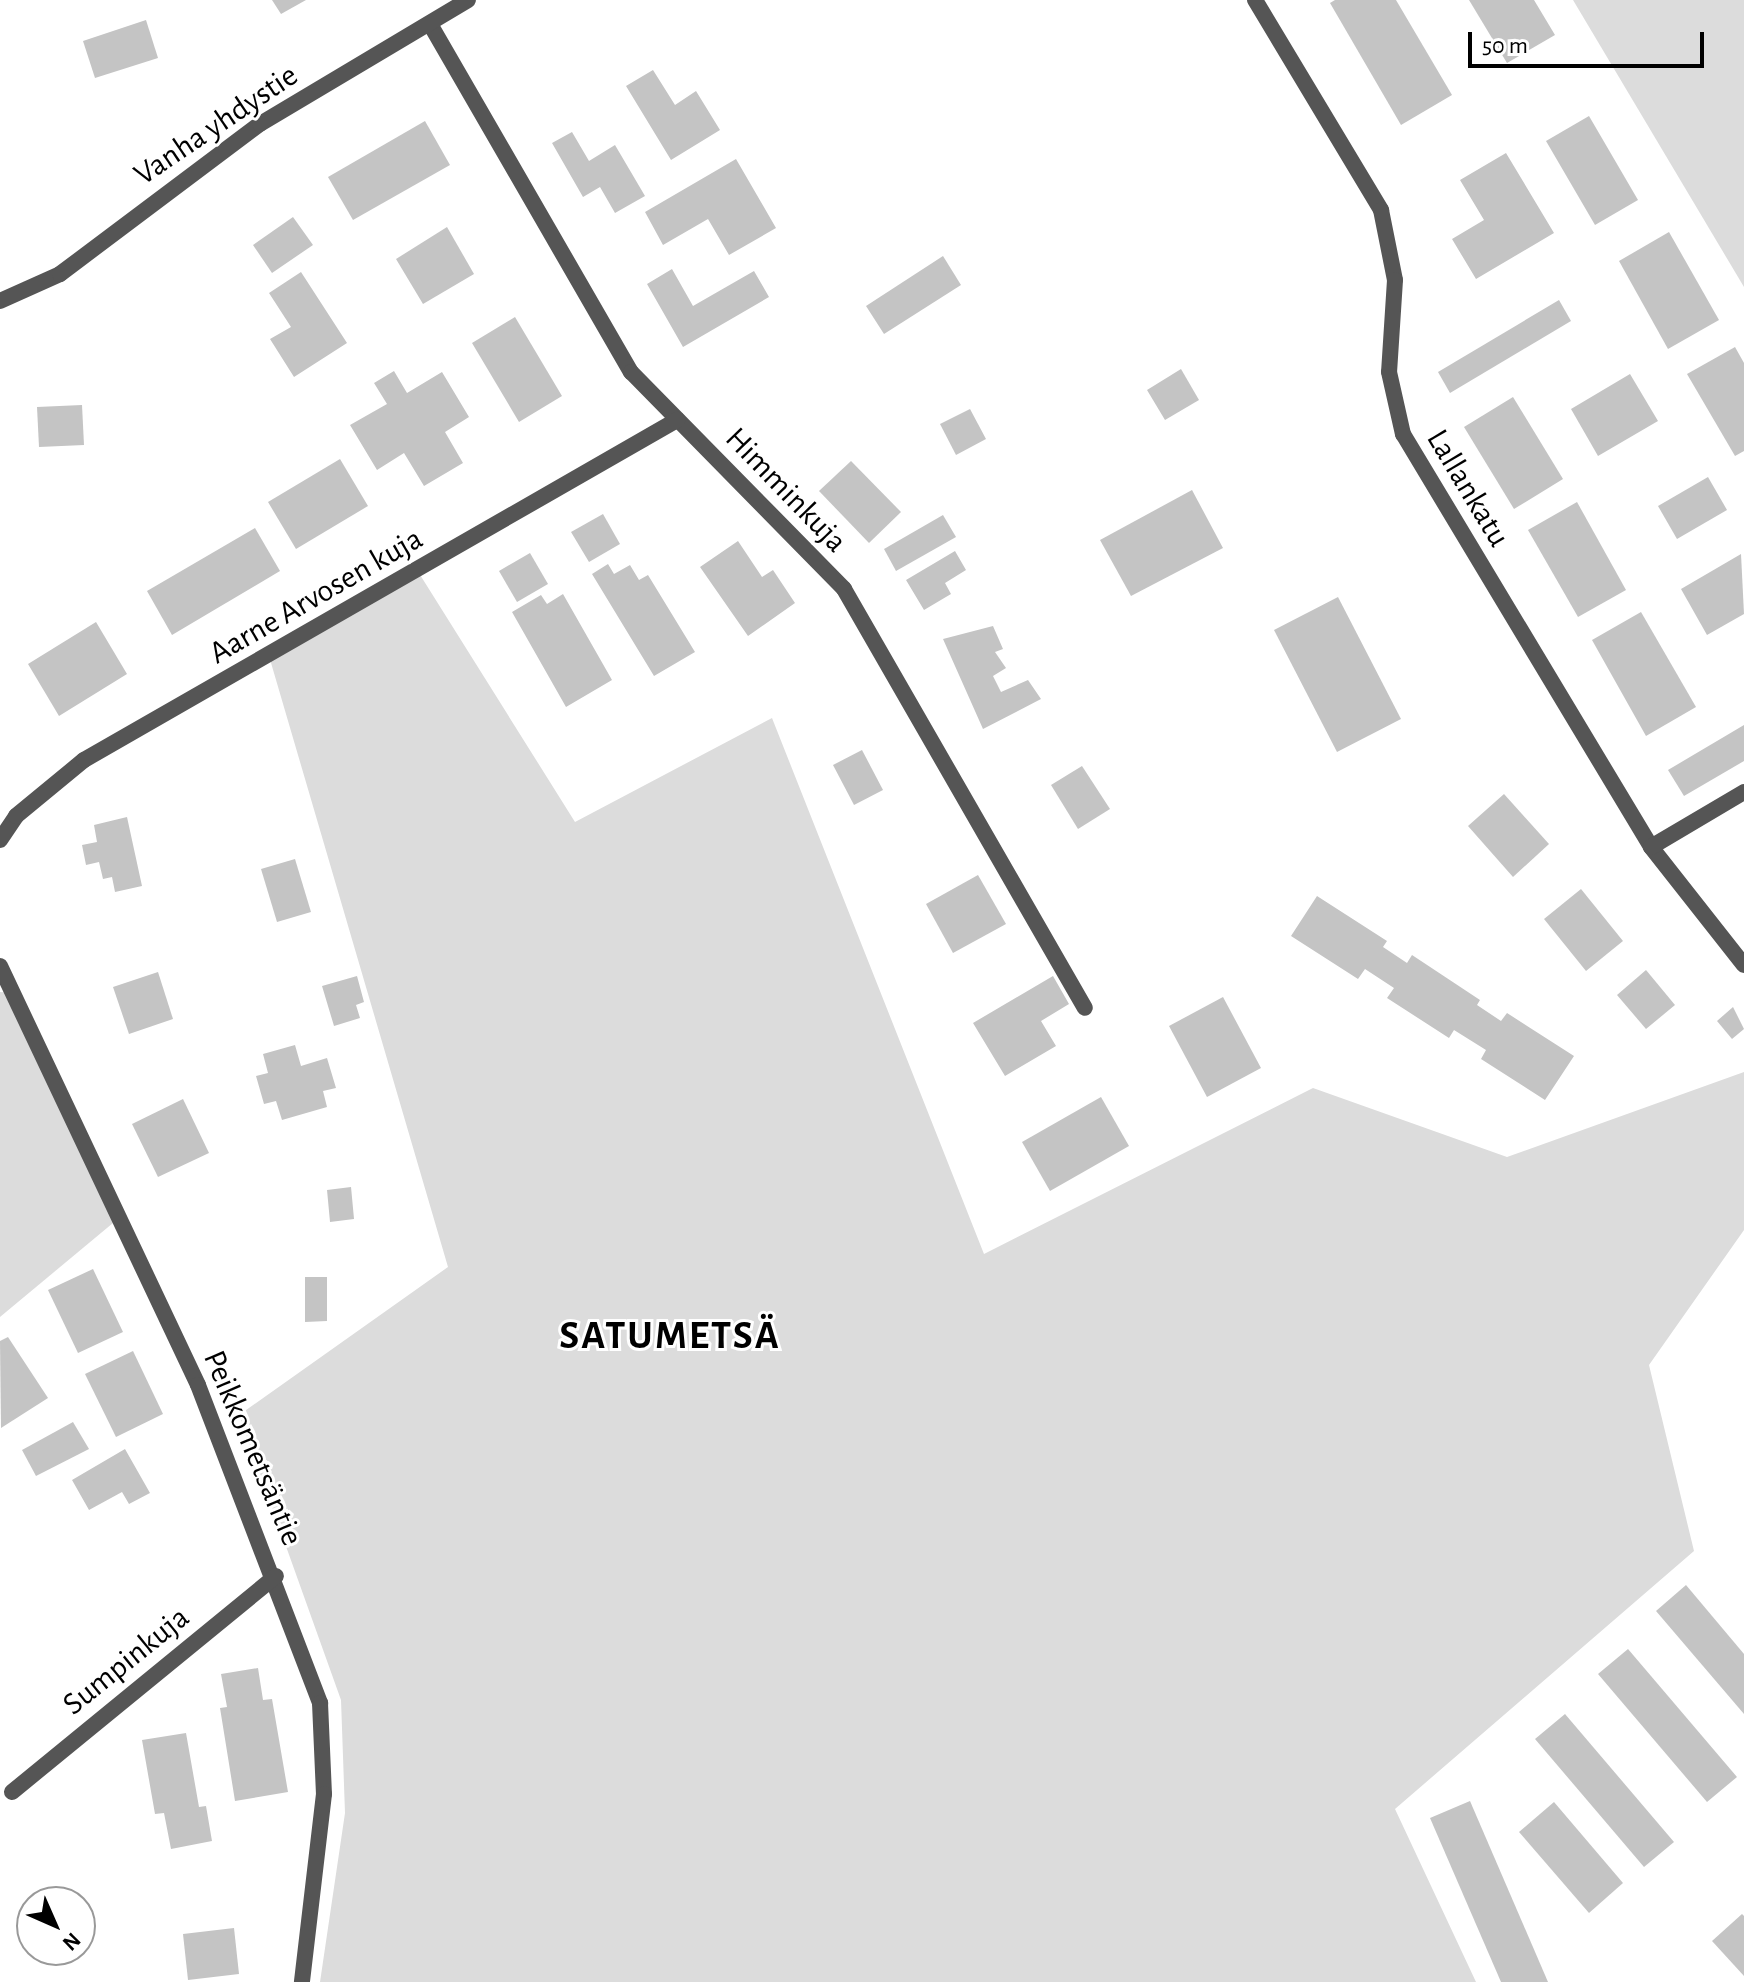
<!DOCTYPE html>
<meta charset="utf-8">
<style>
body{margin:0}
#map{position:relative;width:1744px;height:1982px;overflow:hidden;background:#fff;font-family:"Alegreya Sans",sans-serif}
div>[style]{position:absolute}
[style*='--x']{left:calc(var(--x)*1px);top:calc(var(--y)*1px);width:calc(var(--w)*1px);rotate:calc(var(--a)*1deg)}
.green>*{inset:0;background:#dcdcdc}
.building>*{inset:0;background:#c4c4c4}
.minor>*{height:16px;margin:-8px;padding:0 8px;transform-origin:8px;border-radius:8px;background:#555}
.tertiary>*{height:16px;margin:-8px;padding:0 8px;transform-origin:8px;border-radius:8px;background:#555}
span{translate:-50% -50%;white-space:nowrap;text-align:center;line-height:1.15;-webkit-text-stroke:6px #fff;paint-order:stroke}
.street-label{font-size:32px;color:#000}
.district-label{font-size:40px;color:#000;font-weight:700;letter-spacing:2px}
.north{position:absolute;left:16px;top:1886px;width:80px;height:80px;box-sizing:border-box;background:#fff;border:2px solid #999;border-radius:50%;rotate:135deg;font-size:22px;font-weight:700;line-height:32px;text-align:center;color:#000}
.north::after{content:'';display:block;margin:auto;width:28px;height:36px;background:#000;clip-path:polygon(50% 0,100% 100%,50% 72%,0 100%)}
.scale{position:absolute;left:1468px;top:32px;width:236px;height:36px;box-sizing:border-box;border:4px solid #000;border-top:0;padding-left:10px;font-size:24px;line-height:28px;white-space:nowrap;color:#000;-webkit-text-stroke:6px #fff;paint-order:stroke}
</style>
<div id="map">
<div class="green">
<i style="clip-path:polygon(1573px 0,1744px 0,1744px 287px)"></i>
<i style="clip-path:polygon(417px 570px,575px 822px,772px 718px,984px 1254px,1313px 1088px,1507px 1157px,1744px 1072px,1744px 1230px,1649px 1365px,1694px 1551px,1395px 1809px,1476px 1982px,320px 1982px,345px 1813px,341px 1700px,239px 1415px,448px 1267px,269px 656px)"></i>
<i style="clip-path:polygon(0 992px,13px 993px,119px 1218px,0 1317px)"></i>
</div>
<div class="building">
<i style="clip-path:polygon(272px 0,306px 0,281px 14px)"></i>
<i style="clip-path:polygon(1335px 0,1396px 0,1452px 95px,1401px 125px,1330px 3px)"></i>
<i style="clip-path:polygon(1469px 0,1534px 0,1555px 35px,1507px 63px)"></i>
<i style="clip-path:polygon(146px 20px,158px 58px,95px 78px,83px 41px)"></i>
<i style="clip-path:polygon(653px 70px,675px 105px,696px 91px,720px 130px,671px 160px,626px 86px)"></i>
<i style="clip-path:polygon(1589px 116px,1638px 200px,1595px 225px,1546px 141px)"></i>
<i style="clip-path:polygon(425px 121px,450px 165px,353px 220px,328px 177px)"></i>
<i style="clip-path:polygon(572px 132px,589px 161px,615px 145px,645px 196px,615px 213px,600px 187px,583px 197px,552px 143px)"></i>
<i style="clip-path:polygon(1506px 153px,1554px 233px,1476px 279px,1452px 239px,1484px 220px,1460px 180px)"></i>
<i style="clip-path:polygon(736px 159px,776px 228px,729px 255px,708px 219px,663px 245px,645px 212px)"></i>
<i style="clip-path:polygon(293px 217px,313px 245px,272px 273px,253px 245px)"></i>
<i style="clip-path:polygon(447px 227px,474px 274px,423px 304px,396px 259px)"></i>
<i style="clip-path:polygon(1669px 232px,1719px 320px,1668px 349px,1619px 261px)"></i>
<i style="clip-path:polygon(943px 256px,961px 285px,884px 334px,866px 306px)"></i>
<i style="clip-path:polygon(672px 269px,693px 306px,754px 271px,769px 297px,683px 347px,647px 284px)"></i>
<i style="clip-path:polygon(301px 272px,347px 343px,294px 377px,270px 339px,291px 327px,269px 293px)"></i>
<i style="clip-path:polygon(1559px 300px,1571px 321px,1450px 393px,1438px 372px)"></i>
<i style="clip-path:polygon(515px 317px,562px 396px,519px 422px,472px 343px)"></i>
<i style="clip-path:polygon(1735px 347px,1744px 363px,1744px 451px,1735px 456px,1687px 374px)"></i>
<i style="clip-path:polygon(1181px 369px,1199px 400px,1165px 420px,1147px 390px)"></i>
<i style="clip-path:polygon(394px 371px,407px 393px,442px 372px,469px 417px,445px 432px,463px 463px,424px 486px,404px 453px,377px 470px,350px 425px,387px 404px,374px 383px)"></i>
<i style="clip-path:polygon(1630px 374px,1658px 421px,1598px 456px,1571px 409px)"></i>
<i style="clip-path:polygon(1513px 397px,1563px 479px,1514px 509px,1464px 427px)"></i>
<i style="clip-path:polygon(82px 405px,84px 445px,39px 447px,37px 407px)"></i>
<i style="clip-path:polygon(970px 409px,986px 439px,956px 455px,940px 424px)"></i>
<i style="clip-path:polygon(340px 459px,368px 506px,296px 549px,268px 502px)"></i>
<i style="clip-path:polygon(851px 461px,901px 512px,869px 543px,819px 491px)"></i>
<i style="clip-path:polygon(1708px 477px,1727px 510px,1677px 539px,1658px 506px)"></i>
<i style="clip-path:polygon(1192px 490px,1223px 548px,1131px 596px,1100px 540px)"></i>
<i style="clip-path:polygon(1577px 502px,1626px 590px,1578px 617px,1528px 530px)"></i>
<i style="clip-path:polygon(603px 514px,620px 544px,589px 562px,571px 532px)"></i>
<i style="clip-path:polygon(943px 515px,956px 537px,896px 571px,884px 549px)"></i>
<i style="clip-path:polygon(255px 528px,280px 571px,172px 635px,147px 591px)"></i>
<i style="clip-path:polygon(738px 541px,762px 577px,773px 570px,795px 603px,748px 636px,700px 567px)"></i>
<i style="clip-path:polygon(955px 551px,966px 570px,945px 583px,951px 594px,924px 610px,906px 580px)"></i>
<i style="clip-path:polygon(530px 553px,548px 584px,517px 602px,499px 571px)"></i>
<i style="clip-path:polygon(1741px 554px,1744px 614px,1707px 635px,1681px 589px)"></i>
<i style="clip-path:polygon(608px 564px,614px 574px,630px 565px,639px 580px,648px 575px,695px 652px,654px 676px,592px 574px)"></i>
<i style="clip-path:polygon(563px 594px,612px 680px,566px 707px,512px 612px,541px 595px,547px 604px)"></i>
<i style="clip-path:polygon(1338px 597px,1401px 719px,1337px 752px,1274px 630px)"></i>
<i style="clip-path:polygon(1641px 612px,1696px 707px,1646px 736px,1592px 640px)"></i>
<i style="clip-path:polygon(96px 622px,127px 674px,59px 716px,28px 664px)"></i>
<i style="clip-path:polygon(993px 626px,1003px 649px,995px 652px,1006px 668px,993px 676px,1001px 692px,1028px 680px,1041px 699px,983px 729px,943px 639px)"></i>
<i style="clip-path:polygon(1744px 725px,1744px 761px,1684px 796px,1668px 770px)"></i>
<i style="clip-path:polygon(862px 750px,883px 790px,854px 805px,833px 765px)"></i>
<i style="clip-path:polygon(1082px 766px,1110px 809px,1078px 829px,1051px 785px)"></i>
<i style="clip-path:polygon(1504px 794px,1549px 844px,1513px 877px,1468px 826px)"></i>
<i style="clip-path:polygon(127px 817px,142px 886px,115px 892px,112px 877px,103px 879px,99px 862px,86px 865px,82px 845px,97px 842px,94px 825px)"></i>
<i style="clip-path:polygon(295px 859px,311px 912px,277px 922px,261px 869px)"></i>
<i style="clip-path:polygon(978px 875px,1006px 924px,953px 953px,926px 904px)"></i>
<i style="clip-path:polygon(1581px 889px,1623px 941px,1586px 971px,1544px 919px)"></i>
<i style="clip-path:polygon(1317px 896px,1387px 941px,1383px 947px,1407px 963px,1412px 955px,1480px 1000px,1477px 1005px,1501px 1021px,1507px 1013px,1574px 1056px,1545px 1100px,1481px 1059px,1486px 1050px,1454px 1030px,1449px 1038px,1387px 998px,1394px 988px,1365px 969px,1358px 979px,1291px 936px)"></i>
<i style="clip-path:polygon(1646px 970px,1675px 1005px,1646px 1029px,1617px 995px)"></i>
<i style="clip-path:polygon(158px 972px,173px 1019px,129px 1034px,113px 987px)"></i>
<i style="clip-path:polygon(357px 976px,364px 1002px,356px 1005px,360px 1018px,334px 1026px,322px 986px)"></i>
<i style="clip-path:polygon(1053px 976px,1069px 1004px,1041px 1021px,1056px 1046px,1005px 1076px,973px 1023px)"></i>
<i style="clip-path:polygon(1223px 997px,1261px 1068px,1207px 1097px,1169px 1026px)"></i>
<i style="clip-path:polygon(1733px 1007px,1744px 1029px,1732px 1039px,1717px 1021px)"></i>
<i style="clip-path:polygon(295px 1045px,301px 1066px,327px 1058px,336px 1088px,323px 1091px,327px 1107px,282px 1120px,276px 1101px,264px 1104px,256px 1076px,268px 1073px,263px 1054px)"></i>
<i style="clip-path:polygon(1101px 1097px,1129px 1146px,1050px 1191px,1022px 1142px)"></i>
<i style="clip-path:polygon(183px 1099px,209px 1153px,158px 1177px,132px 1124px)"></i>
<i style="clip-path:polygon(351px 1187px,354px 1219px,330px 1222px,327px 1190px)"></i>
<i style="clip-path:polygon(93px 1269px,123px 1332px,78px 1353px,48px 1290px)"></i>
<i style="clip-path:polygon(305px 1277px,327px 1277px,327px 1321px,305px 1322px)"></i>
<i style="clip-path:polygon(8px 1337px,48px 1398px,1px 1428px,0 1341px)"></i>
<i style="clip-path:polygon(133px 1351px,163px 1414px,116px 1437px,85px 1374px)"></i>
<i style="clip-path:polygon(73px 1422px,89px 1449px,36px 1476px,22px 1450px)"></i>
<i style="clip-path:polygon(125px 1449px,150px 1493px,129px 1504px,122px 1492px,89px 1510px,72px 1480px)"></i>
<i style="clip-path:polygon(1686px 1585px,1744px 1654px,1744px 1714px,1656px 1611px)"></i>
<i style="clip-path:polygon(1628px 1649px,1737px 1777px,1707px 1802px,1598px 1674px)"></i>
<i style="clip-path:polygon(258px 1668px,263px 1700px,272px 1699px,288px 1792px,235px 1801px,220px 1708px,227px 1707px,221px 1674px)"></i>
<i style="clip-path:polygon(1565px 1714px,1674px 1842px,1644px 1867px,1535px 1739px)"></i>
<i style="clip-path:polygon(186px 1733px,199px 1807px,206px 1806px,212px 1841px,171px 1849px,164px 1813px,155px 1814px,142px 1740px)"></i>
<i style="clip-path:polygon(1470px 1801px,1548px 1982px,1501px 1982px,1430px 1818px)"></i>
<i style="clip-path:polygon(1554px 1802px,1623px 1883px,1589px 1913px,1519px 1832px)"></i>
<i style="clip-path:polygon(1742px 1914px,1744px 1916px,1744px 1976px,1712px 1941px)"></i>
<i style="clip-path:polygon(234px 1928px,239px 1974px,188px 1980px,183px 1934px)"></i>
</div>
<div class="minor">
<i style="--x:1255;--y:0;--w:245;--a:59"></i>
<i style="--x:1381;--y:210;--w:71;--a:78.7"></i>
<i style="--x:1395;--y:280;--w:92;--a:93.7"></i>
<i style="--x:1389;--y:372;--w:64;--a:77.3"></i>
<i style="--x:1403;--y:434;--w:482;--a:59"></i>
<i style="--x:1651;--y:847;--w:150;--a:51.8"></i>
<i style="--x:430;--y:24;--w:402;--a:60"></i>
<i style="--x:631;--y:372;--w:304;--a:45.5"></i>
<i style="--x:844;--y:589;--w:483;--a:60.1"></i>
<i style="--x:0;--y:840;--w:29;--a:-56"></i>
<i style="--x:16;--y:816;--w:88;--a:-39.5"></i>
<i style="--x:84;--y:760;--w:684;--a:-29.83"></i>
<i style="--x:1651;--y:847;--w:108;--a:-30.6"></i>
<i style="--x:0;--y:966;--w:463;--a:64.7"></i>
<i style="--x:198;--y:1385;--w:341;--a:69"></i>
<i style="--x:320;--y:1703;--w:91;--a:87.5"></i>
<i style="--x:324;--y:1794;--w:189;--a:96.7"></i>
<i style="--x:12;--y:1792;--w:341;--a:-39.3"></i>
</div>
<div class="tertiary">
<i style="--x:0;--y:301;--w:66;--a:-24.2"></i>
<i style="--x:60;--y:274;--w:250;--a:-36.9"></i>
<i style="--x:260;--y:124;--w:242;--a:-30.8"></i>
</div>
<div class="street-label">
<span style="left:216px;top:125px;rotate:-34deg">Vanha yhdystie</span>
<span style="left:1468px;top:488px;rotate:59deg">Lallankatu</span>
<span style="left:786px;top:490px;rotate:46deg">Himminkuja</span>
<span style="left:316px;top:596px;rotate:-30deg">Aarne Arvosen kuja</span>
<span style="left:253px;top:1448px;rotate:67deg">Peikkometsäntie</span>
<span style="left:126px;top:1661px;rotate:-39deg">Sumpinkuja</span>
</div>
<div class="district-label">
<span style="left:670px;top:1336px">SATUMETSÄ</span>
</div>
<div class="north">N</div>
<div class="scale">50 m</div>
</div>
